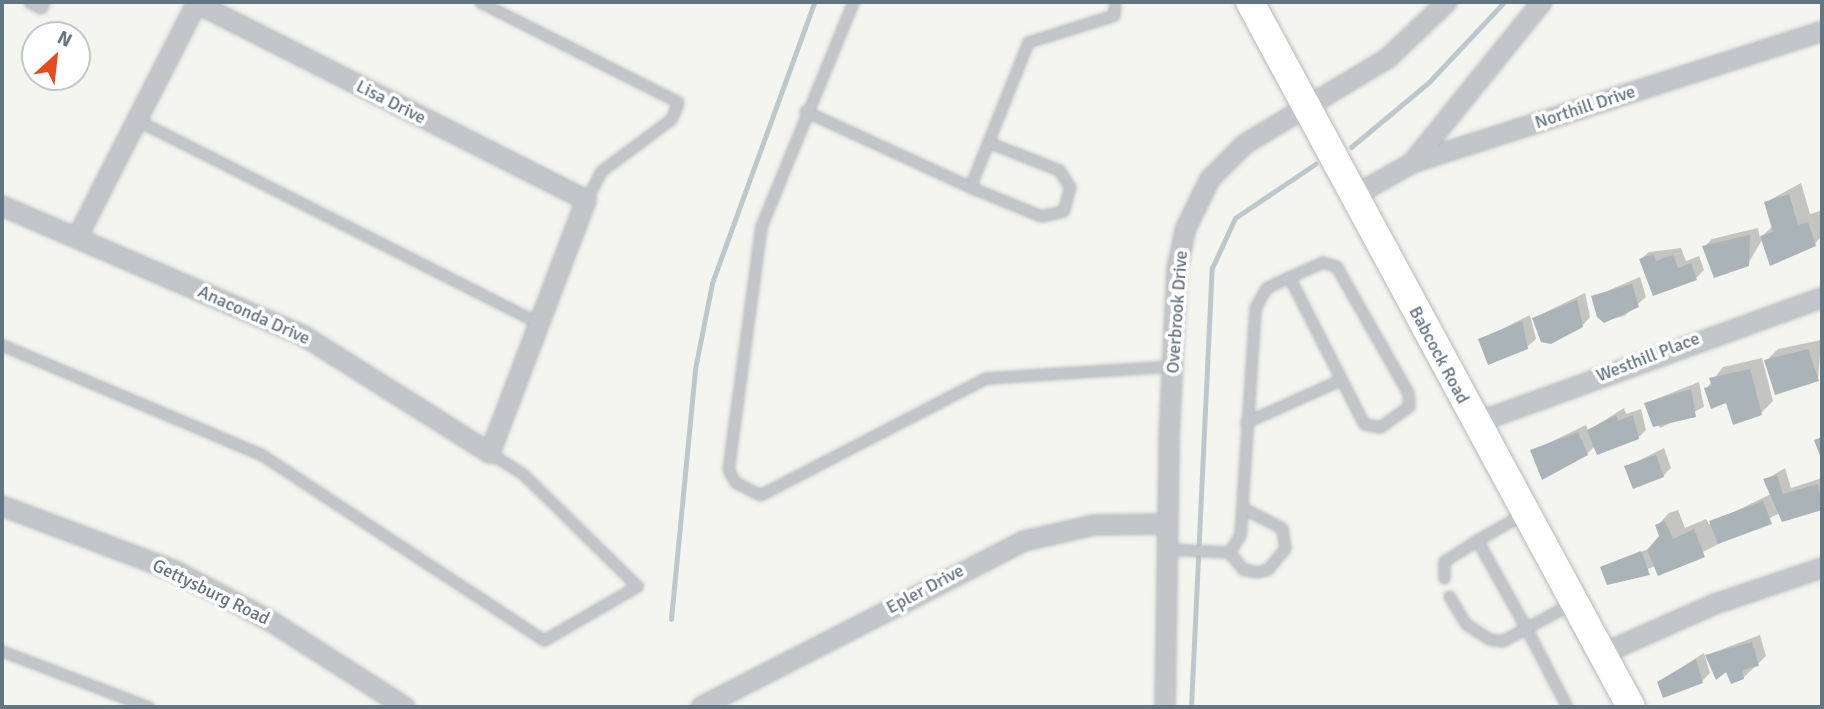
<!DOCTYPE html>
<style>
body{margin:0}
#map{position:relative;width:1824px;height:709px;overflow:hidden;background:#f5f5f0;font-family:Signika,sans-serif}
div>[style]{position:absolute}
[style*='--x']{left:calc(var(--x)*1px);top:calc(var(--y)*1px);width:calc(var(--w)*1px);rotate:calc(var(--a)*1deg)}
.shadow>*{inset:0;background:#0003}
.stream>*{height:5px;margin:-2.5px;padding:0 2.5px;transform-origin:2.5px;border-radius:2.5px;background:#bdc8cd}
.building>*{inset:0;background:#aab3b7}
.roads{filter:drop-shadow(0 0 2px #b5b9bd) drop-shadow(0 0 2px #b5b9bd)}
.lane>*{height:9px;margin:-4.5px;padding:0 4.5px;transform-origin:4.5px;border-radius:4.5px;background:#c2c6c9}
.street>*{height:18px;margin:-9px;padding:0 9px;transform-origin:9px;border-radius:9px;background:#c2c6c9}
.primary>*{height:28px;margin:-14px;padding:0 14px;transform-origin:14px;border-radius:14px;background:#fff}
span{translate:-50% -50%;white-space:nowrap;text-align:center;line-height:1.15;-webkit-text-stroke:7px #fff;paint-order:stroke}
.street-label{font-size:18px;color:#627583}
.frame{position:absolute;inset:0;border:4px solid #627583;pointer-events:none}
.north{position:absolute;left:21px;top:21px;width:70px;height:70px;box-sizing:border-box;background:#fff;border:2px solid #c0c8cd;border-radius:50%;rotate:27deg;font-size:19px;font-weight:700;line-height:28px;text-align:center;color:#627583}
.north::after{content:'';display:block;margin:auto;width:24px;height:32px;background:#e94a1c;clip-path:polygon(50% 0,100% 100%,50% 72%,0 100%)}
</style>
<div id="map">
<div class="shadow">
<i style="clip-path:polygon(1801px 183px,1810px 214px,1820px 211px,1822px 217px,1822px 236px,1815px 244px,1763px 238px,1748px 264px,1704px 247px,1712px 239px,1758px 228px,1760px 238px,1773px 226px,1766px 202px)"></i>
<i style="clip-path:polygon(1681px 248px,1686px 261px,1699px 256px,1704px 270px,1696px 278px,1641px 259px,1649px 252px)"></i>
<i style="clip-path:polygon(1640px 277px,1646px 297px,1624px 316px,1605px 321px,1593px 297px)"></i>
<i style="clip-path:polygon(1585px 293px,1590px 317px,1582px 326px,1534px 318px)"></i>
<i style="clip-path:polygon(1530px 315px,1536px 339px,1527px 347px,1480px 340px)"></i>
<i style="clip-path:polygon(1821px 340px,1818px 380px,1764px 363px,1778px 349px)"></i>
<i style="clip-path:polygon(1762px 358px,1773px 401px,1761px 413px,1706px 389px,1723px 367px)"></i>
<i style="clip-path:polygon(1699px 382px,1704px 407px,1660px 428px,1646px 403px)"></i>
<i style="clip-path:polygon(1624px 408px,1626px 414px,1641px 409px,1646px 430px,1638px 438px,1595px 446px,1587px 454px,1532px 451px,1586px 425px,1588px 431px)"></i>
<i style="clip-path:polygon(1664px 448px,1671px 468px,1663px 476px,1626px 467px)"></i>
<i style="clip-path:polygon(1785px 468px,1791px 488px,1822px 478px,1822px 508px,1782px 520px,1780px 513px,1659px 574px,1656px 566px,1608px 583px,1602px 567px,1651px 548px,1661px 536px,1657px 526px,1669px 513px,1678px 510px,1685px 528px,1706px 519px,1709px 524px,1771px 494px,1765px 480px)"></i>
<i style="clip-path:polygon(1760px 635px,1766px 656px,1743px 678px,1707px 655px)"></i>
<i style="clip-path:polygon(1704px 653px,1710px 673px,1702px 681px,1659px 682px)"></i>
</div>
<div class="stream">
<i style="--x:1351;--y:147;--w:102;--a:-39.8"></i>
<i style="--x:1429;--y:82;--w:110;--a:-46.8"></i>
<i style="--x:671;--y:619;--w:251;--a:-84.5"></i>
<i style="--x:695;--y:369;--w:88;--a:-78.8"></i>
<i style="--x:712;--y:283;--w:299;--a:-70"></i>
<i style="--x:1191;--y:707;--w:440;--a:-87.3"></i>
<i style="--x:1212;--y:268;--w:55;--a:-65.3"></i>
<i style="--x:1235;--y:218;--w:97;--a:-34"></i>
</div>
<div class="building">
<i style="clip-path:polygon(1789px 194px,1798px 225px,1808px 222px,1816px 246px,1770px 266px,1760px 236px,1773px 232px,1764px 202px)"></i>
<i style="clip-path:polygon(1750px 235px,1749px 266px,1714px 278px,1702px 246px)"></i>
<i style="clip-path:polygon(1653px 254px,1656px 261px,1673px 255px,1678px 268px,1691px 263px,1697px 280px,1653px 296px,1639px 259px)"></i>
<i style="clip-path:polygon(1632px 284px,1639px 307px,1604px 323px,1597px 317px,1591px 296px)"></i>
<i style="clip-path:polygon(1577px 300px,1583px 327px,1551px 344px,1541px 342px,1532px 318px)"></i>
<i style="clip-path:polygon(1522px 321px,1528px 349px,1488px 365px,1478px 339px)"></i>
<i style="clip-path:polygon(1808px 349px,1819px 381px,1775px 395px,1764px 360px)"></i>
<i style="clip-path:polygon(1750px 369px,1762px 415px,1733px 425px,1726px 403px,1711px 409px,1704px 388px,1712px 386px,1709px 378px)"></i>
<i style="clip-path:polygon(1691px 389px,1696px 417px,1653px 427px,1644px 403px)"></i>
<i style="clip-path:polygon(1616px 415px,1618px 421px,1633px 415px,1639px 439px,1597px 455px,1587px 430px)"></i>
<i style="clip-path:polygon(1578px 432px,1588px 455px,1542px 480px,1530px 450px)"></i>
<i style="clip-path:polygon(1822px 437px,1822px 461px,1814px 440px)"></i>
<i style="clip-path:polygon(1656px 455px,1664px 477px,1633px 489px,1624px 466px)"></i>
<i style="clip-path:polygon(1777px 475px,1783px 494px,1818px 484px,1822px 510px,1782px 522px,1763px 479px)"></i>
<i style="clip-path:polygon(1763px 501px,1772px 524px,1718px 544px,1709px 521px)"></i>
<i style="clip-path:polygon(1665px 521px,1673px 539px,1694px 529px,1705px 557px,1658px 576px,1647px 550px,1659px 536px,1655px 525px)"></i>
<i style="clip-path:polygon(1641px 551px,1650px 575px,1607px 585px,1600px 567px)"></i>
<i style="clip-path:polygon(1752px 642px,1759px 666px,1742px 670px,1744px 679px,1731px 684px,1726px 672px,1716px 680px,1705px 655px)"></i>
<i style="clip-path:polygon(1696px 659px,1703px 683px,1663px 698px,1657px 682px)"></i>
</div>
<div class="roads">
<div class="lane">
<i style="--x:29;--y:2;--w:13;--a:27"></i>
<i style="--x:41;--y:8;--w:7;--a:-63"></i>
<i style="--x:480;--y:2;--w:222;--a:26.8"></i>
<i style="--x:678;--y:102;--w:18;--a:112"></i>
<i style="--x:671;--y:119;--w:87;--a:143.4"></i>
<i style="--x:601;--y:171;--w:33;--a:117"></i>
<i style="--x:853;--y:2;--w:242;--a:112.3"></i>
<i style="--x:761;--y:226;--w:245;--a:97.7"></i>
<i style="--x:728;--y:469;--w:15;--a:62"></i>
<i style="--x:735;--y:482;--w:28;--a:27"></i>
<i style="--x:760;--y:495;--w:254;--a:-27.4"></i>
<i style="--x:986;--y:378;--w:186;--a:-3.7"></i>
<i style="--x:805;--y:111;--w:182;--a:24.7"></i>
<i style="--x:970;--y:187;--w:156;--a:-68.2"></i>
<i style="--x:1028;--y:42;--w:90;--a:-17.4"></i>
<i style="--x:1114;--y:15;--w:13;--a:-86"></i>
<i style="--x:137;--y:120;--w:450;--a:26.8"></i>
<i style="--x:970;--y:187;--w:77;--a:22.2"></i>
<i style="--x:1041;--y:216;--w:23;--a:-13"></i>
<i style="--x:1063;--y:211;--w:25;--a:-74"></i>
<i style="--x:1070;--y:187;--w:20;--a:-123"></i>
<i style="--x:1059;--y:170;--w:76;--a:-158.5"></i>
<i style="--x:2;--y:345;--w:282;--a:22.9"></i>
<i style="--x:262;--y:455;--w:337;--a:33.3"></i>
<i style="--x:544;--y:640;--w:108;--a:-30.1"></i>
<i style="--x:637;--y:586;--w:160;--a:-135.5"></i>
<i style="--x:523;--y:474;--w:39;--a:-148"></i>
<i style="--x:1246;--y:422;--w:103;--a:-24.1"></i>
<i style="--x:1166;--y:549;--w:63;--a:2.7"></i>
<i style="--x:1229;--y:552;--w:20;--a:-57"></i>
<i style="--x:1240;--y:535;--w:227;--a:-86.2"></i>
<i style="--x:1255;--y:308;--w:23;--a:-61"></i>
<i style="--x:1266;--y:288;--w:25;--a:-26"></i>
<i style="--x:1289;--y:277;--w:36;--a:-24"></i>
<i style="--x:1322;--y:262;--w:15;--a:16"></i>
<i style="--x:1336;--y:266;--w:146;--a:60.4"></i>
<i style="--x:1408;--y:393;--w:13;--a:86"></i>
<i style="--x:1409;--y:406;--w:36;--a:144"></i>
<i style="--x:1380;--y:427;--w:16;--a:-169"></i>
<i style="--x:1364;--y:424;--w:165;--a:-117"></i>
<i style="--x:1229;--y:552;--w:22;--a:51"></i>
<i style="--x:1243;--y:569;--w:14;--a:12"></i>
<i style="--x:1257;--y:572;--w:11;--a:-15"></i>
<i style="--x:1268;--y:569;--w:27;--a:-51"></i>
<i style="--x:1285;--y:548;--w:20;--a:-99"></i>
<i style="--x:1282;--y:528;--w:44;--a:-152.9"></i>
<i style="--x:1444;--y:578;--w:17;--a:-90"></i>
<i style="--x:1444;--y:561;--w:39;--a:-32"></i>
<i style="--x:1449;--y:596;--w:33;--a:59"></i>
<i style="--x:1466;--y:624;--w:27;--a:33"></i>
<i style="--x:1489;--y:639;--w:13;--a:9"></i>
<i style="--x:1502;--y:641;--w:27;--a:-28"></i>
<i style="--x:1526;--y:628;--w:101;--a:-119.1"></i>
<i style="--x:1477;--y:540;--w:53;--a:-29.5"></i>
<i style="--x:2;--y:651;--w:157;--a:20.9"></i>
<i style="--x:1567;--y:707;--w:89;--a:-117.4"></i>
<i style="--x:1526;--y:628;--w:52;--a:-28.5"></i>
</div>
<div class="street">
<i style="--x:1412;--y:163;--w:207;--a:-51.1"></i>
<i style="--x:1354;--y:196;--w:67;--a:-29.6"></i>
<i style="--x:1412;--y:163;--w:431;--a:-17.8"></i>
<i style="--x:2;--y:206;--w:329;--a:23.3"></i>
<i style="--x:304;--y:336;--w:220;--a:32.2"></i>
<i style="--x:490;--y:453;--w:271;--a:-69.2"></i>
<i style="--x:586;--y:200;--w:437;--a:-153.2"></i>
<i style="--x:77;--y:238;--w:265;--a:-63"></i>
<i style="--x:1476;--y:423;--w:368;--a:-19.9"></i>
<i style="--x:2;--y:506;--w:185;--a:20.6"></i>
<i style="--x:175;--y:571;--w:110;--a:27.7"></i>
<i style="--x:272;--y:622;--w:158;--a:32.6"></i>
<i style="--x:1602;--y:654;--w:124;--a:-23.9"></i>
<i style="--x:1715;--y:604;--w:113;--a:-18.6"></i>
<i style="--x:701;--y:707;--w:363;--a:-27.2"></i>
<i style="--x:1024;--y:541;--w:72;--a:-12.9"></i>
<i style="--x:1094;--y:525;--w:72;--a:-0.8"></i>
<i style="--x:1165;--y:707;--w:268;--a:-89.1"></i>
<i style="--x:1169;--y:439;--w:170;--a:-87.3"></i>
<i style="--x:1177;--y:269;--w:40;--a:-78"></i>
<i style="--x:1185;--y:230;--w:57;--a:-63.9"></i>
<i style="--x:1210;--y:179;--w:49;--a:-45"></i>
<i style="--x:1245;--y:144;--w:167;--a:-31"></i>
<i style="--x:1388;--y:58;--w:81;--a:-43.5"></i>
</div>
<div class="primary">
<i style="--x:1250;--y:2;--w:801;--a:61.61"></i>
</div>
</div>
<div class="street-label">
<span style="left:391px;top:102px;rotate:27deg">Lisa Drive</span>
<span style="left:1585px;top:107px;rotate:-18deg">Northill Drive</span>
<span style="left:1177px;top:312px;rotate:-86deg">Overbrook Drive</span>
<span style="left:254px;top:315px;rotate:24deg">Anaconda Drive</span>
<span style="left:1439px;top:355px;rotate:62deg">Babcock Road</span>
<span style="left:1648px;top:357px;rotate:-21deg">Westhill Place</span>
<span style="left:925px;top:589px;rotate:-28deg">Epler Drive</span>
<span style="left:211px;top:592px;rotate:26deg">Gettysburg Road</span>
</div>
<div class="frame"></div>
<div class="north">N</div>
</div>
